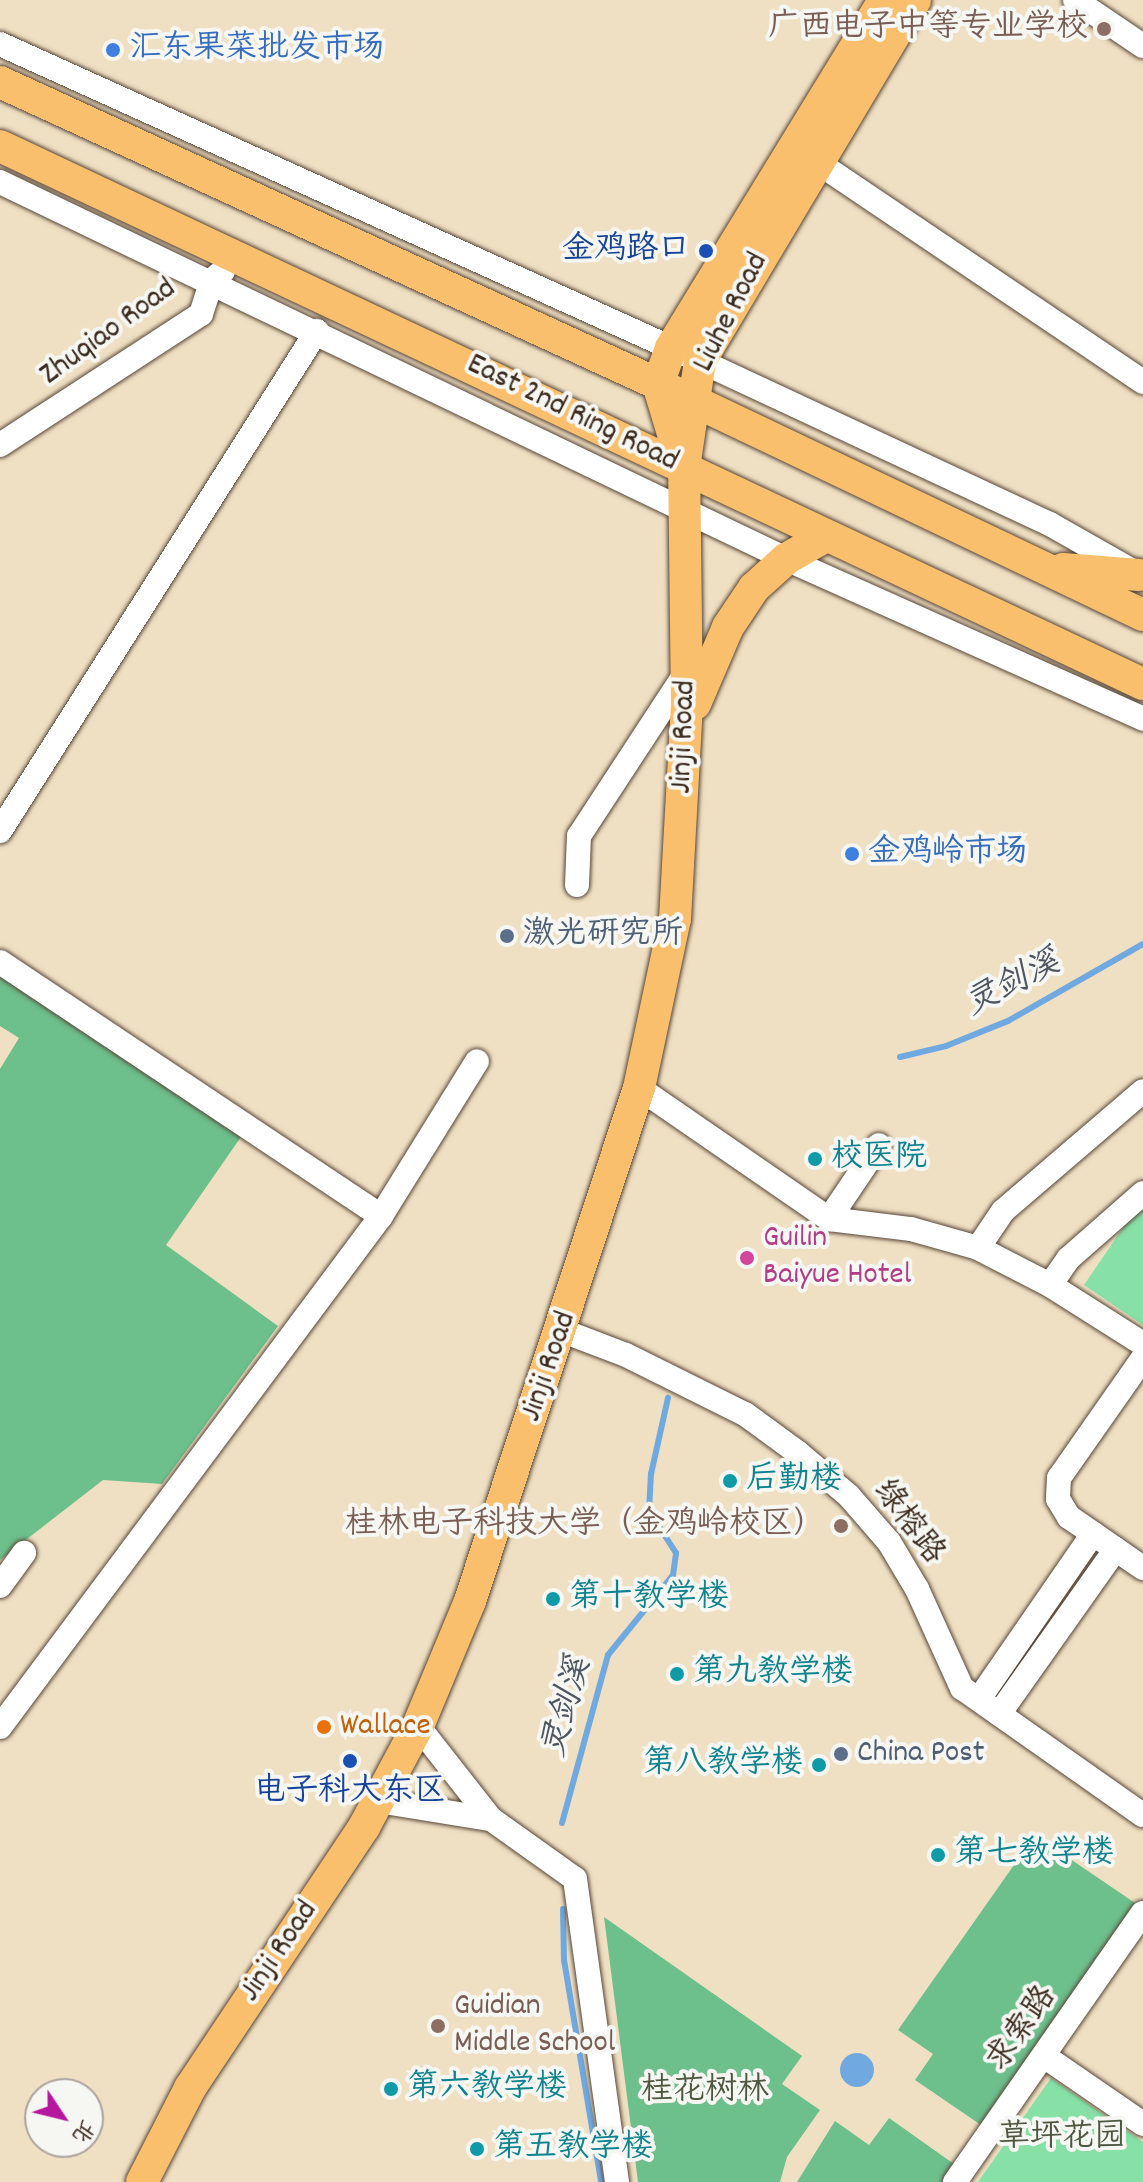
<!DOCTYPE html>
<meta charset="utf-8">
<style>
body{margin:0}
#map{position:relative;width:1143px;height:2182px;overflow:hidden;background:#f0e0c3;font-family:Dekko,"LXGW WenKai TC",sans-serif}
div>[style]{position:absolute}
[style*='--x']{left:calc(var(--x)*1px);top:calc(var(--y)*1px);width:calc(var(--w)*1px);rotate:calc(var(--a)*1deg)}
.green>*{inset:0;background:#87e1a7}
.forest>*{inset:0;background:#6dbf8c}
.water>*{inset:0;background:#70a9df}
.round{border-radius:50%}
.stream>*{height:6px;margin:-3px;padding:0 3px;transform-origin:3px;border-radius:3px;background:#70a9df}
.roads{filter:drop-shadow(0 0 2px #564537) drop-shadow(0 0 2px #564537)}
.minor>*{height:24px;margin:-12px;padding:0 12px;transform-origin:12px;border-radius:12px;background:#fff}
.major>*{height:32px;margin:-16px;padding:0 16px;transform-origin:16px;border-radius:16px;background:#f9bf6d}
.dots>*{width:22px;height:22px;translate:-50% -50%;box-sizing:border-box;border:4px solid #f6f6f2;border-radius:50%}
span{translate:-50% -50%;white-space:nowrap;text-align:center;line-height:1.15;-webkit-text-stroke:8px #f6f6f2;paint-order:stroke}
.education-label{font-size:32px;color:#785e54}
.right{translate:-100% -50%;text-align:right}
.left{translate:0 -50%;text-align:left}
.shop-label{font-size:32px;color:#366cbe}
.transit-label{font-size:32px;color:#164399}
.street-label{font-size:32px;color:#3b2a1e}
.service-label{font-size:32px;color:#4e5e75}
.culture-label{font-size:32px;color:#0d838f}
.hotel-label{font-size:32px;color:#b23c85}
.food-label{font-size:32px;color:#c56008}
.park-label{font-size:32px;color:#4e5840}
.water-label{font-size:34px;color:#4e5662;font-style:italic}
.north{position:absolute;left:24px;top:2078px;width:80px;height:80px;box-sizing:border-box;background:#f6f6f2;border:2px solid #aba49d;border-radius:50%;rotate:125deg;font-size:22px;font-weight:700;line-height:32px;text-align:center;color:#3b2a1e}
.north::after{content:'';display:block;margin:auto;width:28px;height:36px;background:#b5179e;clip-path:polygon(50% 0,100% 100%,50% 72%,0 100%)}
</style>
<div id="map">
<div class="green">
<i style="clip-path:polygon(1142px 1200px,1143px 1201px,1143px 1325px,1084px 1285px)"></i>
<i style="clip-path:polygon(1051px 2078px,1143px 2142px,1143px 2182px,978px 2182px)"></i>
</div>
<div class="forest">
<i style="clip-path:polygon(0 975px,243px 1134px,166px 1245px,278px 1326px,162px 1484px,103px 1480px,0 1560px,0 1069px,19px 1038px,0 1026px)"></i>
<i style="clip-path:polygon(1035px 1835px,1135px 1903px,981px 2125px,915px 2080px,933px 2054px,898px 2030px)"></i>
<i style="clip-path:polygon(604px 1917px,802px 2056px,782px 2084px,820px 2110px,787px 2157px,780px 2182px,638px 2182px)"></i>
<i style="clip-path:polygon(889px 2118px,954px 2164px,942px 2182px,797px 2182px,835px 2121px,869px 2145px)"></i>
</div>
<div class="water">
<i class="round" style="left:840px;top:2053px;width:34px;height:34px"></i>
</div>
<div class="stream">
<i style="--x:900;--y:1057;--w:47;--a:-13.4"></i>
<i style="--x:946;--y:1046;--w:67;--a:-22"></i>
<i style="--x:1008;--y:1021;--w:155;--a:-29.7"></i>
<i style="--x:562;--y:1823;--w:174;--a:-74.7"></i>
<i style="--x:608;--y:1655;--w:103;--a:-50.9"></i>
<i style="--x:673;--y:1575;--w:22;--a:-82"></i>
<i style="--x:676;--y:1553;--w:50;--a:-122.7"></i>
<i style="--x:649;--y:1511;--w:37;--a:-87"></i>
<i style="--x:651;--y:1474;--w:78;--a:-77.4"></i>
<i style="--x:563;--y:1909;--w:51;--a:88.9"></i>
<i style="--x:564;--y:1960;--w:225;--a:80.5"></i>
</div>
<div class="roads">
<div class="minor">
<i style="--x:1075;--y:0;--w:82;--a:34.1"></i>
<i style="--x:0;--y:44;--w:768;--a:24.36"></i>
<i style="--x:700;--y:361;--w:386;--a:25"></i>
<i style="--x:1050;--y:524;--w:97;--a:29.7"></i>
<i style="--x:817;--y:162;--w:393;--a:34"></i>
<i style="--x:0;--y:182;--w:872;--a:25.62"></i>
<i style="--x:786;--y:559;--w:391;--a:24.1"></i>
<i style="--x:0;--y:445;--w:240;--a:-33.1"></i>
<i style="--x:201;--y:314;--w:36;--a:-72"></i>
<i style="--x:212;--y:280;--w:14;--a:-39"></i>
<i style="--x:0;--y:831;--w:592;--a:-57.63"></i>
<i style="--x:577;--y:885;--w:49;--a:-87.7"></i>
<i style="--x:579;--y:836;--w:197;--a:-56.8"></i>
<i style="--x:0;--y:962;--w:458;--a:33.7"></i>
<i style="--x:639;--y:1088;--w:231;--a:34.6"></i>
<i style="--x:829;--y:1219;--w:83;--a:7"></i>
<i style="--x:911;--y:1229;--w:70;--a:15.8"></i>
<i style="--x:978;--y:1248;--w:81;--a:27.2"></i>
<i style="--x:1050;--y:1285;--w:110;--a:32.4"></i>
<i style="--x:829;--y:1219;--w:89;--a:-56"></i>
<i style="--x:978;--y:1248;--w:45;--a:-56"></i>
<i style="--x:1003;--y:1211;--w:184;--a:-40.6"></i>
<i style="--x:1050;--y:1285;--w:32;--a:-55"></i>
<i style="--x:1068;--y:1259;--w:100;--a:-41.3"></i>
<i style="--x:563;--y:1331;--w:67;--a:20.9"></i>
<i style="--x:626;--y:1355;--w:133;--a:26.4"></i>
<i style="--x:745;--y:1414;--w:64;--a:36.2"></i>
<i style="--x:797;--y:1452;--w:68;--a:40.2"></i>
<i style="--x:849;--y:1496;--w:61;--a:49"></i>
<i style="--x:889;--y:1542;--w:55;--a:59.2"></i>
<i style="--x:917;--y:1589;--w:109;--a:65.6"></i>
<i style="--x:962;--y:1688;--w:221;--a:35.1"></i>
<i style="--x:1143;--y:1358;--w:146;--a:125"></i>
<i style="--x:1059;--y:1478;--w:21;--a:93"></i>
<i style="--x:1058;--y:1499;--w:21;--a:59"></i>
<i style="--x:1069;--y:1517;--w:90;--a:34.6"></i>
<i style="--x:0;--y:1586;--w:41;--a:-54"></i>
<i style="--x:979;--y:1699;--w:201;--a:-55.4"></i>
<i style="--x:999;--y:1714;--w:202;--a:-54.7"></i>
<i style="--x:418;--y:1726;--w:118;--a:51.9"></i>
<i style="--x:491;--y:1819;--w:103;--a:35.5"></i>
<i style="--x:575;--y:1879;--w:306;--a:82.1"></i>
<i style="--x:0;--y:1727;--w:637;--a:-53.29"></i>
<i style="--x:381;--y:1216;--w:182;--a:-58.2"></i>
<i style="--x:378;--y:1801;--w:114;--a:9.1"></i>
<i style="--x:1044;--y:2056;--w:120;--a:34.5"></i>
<i style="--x:955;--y:2182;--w:328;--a:-55.1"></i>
</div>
<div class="major">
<i style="--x:0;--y:82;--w:724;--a:24.65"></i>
<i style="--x:658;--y:384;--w:537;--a:25.47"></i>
<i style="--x:0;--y:146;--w:1263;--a:25.21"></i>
<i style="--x:680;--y:457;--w:76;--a:-106.8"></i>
<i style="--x:658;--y:384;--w:38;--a:-70"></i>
<i style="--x:671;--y:348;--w:408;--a:-58.5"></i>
<i style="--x:1063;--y:569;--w:76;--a:4.5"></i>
<i style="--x:695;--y:704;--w:84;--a:-66.8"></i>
<i style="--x:728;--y:627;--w:47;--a:-56.3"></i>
<i style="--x:754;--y:588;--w:43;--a:-42.2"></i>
<i style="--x:786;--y:559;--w:46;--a:-29.9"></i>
<i style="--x:142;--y:2182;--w:106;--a:-62.9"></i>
<i style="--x:190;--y:2088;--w:314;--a:-56.3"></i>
<i style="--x:364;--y:1827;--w:115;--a:-61.9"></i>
<i style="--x:418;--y:1726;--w:135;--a:-67.4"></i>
<i style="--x:470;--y:1601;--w:540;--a:-71.77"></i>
<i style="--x:639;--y:1088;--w:173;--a:-78"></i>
<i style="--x:675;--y:919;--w:215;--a:-86.8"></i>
<i style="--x:687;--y:704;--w:236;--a:-90.7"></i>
<i style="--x:684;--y:468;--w:108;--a:-81.5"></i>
<i style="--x:700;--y:361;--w:420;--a:-59.2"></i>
</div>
</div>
<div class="dots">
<i style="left:1104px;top:29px;background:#8d6e63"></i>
<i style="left:113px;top:50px;background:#3f7fe0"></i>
<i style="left:706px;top:251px;background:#1a4fb4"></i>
<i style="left:852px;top:854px;background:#3f7fe0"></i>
<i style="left:507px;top:936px;background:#5c6f8a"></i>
<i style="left:815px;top:1159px;background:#0f9aa8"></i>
<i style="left:747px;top:1258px;background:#d1479c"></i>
<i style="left:730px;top:1481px;background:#0f9aa8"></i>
<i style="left:841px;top:1526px;background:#8d6e63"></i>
<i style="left:553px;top:1599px;background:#0f9aa8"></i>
<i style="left:677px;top:1674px;background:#0f9aa8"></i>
<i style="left:324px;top:1727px;background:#e8710a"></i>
<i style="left:841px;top:1754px;background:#5c6f8a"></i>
<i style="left:350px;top:1761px;background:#1a4fb4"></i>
<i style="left:819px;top:1765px;background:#0f9aa8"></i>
<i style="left:938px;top:1855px;background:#0f9aa8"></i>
<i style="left:438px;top:2026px;background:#8d6e63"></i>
<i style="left:391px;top:2089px;background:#0f9aa8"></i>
<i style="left:477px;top:2149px;background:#0f9aa8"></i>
</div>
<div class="education-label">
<span class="right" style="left:1088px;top:29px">广西电子中等专业学校</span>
<span class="right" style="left:825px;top:1526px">桂林电子科技大学（金鸡岭校区）</span>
<span class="left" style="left:454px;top:2026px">Guidian<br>Middle School</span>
</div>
<div class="shop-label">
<span class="left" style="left:129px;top:50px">汇东果菜批发市场</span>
<span class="left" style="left:868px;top:854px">金鸡岭市场</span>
</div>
<div class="transit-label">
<span class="right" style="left:690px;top:251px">金鸡路口</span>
<span style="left:350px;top:1793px">电子科大东区</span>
</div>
<div class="street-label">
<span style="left:732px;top:313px;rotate:-63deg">Liuhe Road</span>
<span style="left:109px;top:333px;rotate:-36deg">Zhuqiao Road</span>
<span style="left:572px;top:414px;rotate:26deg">East 2nd Ring Road</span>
<span style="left:685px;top:737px;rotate:-88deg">Jinji Road</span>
<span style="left:550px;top:1367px;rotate:-71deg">Jinji Road</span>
<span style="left:907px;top:1523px;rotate:53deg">绿榕路</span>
<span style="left:280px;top:1952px;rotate:-56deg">Jinji Road</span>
<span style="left:1023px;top:2030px;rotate:-55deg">求索路</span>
</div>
<div class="service-label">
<span class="left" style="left:523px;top:936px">激光研究所</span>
<span class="left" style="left:857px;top:1754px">China Post</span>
</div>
<div class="culture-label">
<span class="left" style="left:831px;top:1159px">校医院</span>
<span class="left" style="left:746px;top:1481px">后勤楼</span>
<span class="left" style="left:569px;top:1599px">第十教学楼</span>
<span class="left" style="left:693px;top:1674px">第九教学楼</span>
<span class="right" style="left:803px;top:1765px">第八教学楼</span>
<span class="left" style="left:954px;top:1855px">第七教学楼</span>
<span class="left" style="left:407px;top:2089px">第六教学楼</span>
<span class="left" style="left:493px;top:2149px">第五教学楼</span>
</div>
<div class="hotel-label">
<span class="left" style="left:763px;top:1258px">Guilin<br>Baiyue Hotel</span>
</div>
<div class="food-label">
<span class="left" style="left:340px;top:1727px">Wallace</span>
</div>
<div class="park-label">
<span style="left:705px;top:2092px">桂花树林</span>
<span style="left:1062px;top:2139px">草坪花园</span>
</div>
<div class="water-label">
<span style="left:1013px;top:985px;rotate:-27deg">灵剑溪</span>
<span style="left:568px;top:1708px;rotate:-74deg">灵剑溪</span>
</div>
<div class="north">北</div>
</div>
